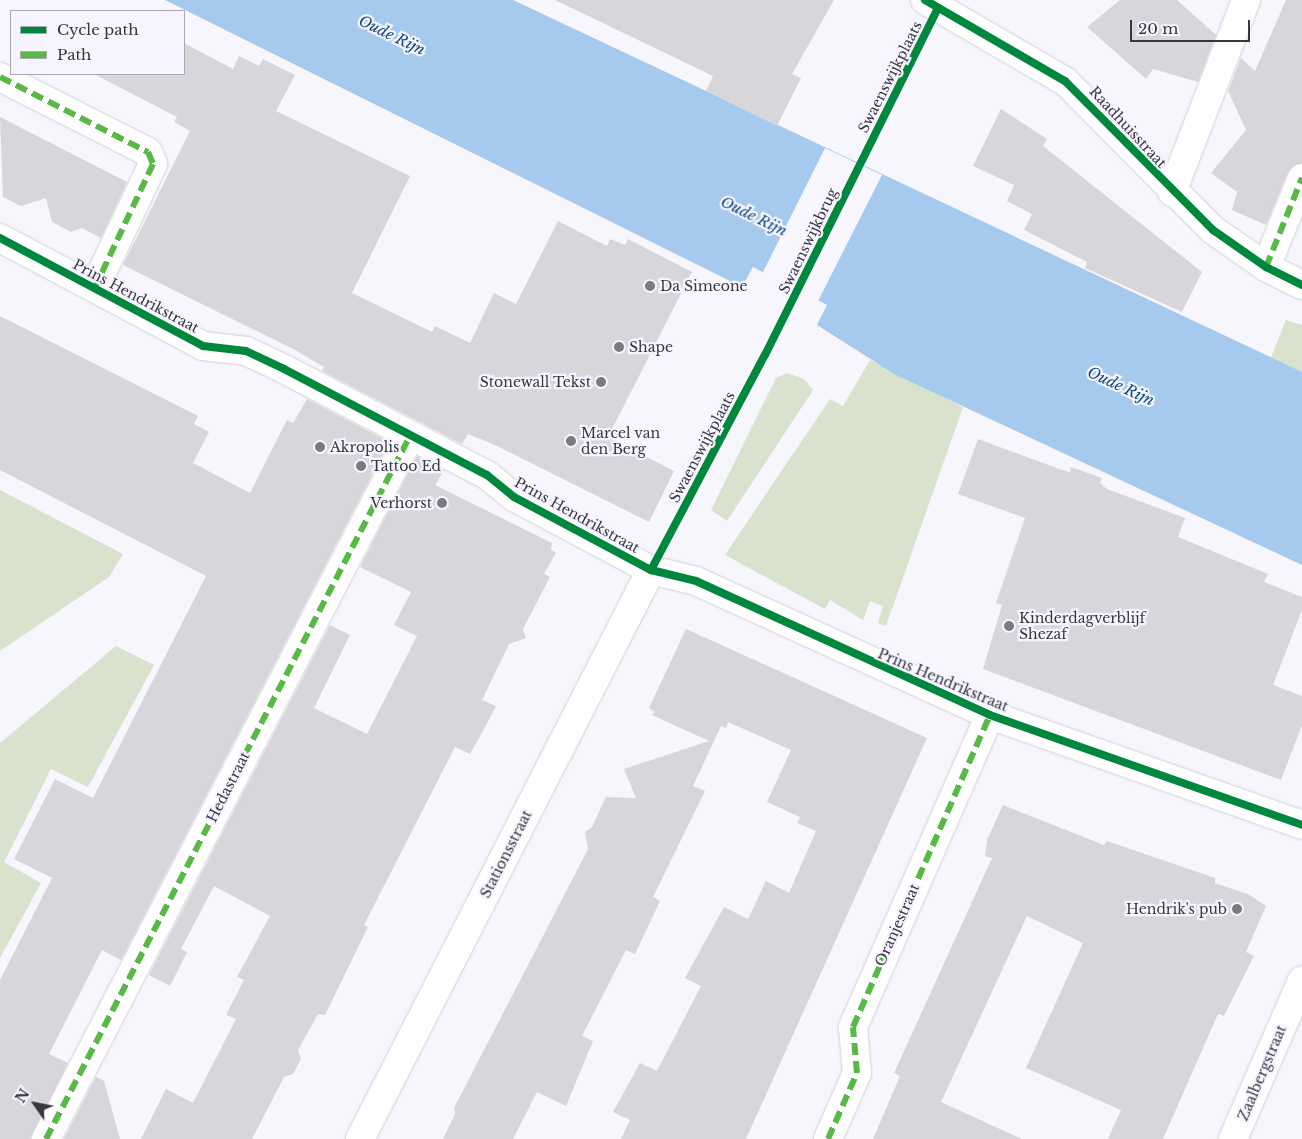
<!DOCTYPE html>
<style>
body{margin:0}
#map{position:relative;width:1302px;height:1139px;overflow:hidden;background:#f7f6fc;font-family:"Libre Baskerville",serif}
div>[style]{position:absolute}
[style*='--x']{left:calc(var(--x)*1px);top:calc(var(--y)*1px);width:calc(var(--w)*1px);rotate:calc(var(--a)*1deg)}
.green>*{inset:0;background:#d8e2cd}
.water>*{inset:0;background:#a6caed}
.pier>*{inset:0;background:#f7f6fc}
.building>*{inset:0;background:#d7d6db}
.roads{filter:drop-shadow(0 0 1px #d2d1d6) drop-shadow(0 0 1px #d2d1d6)}
.minor>*{height:28px;margin:-14px;padding:0 14px;transform-origin:14px;border-radius:14px;background:#fefeff}
.quiet>*{height:6px;margin-top:-3px;transform-origin:0;background:repeating-linear-gradient(90deg,#58b947 0 12px,transparent 0 18px)}
.cycleway>*{height:8px;margin:-4px;padding:0 4px;transform-origin:4px;border-radius:4px;background:#00873e}
.dots>*{width:14px;height:14px;translate:-50% -50%;box-sizing:border-box;border:2px solid #f6f4fe;border-radius:50%}
span{translate:-50% -50%;white-space:nowrap;text-align:center;line-height:1.15;-webkit-text-stroke:4.5px #f6f4fe;paint-order:stroke}
.street-label{font-size:14px;color:#39373e}
.poi-label{font-size:14px;color:#39373e}
.left{translate:0 -50%;text-align:left}
.right{translate:-100% -50%;text-align:right}
.water-label{font-size:15px;color:#104a77;font-style:italic}
.legend{position:absolute;left:10px;top:10px;width:175px;height:65px;box-sizing:border-box;background:#f6f4fe;border:1px solid #aaa8b1;margin:0;padding:6px 9px;list-style:none;font-size:15px;color:#39373e}
.legend li{display:flex;align-items:center;gap:10px;height:25px}
.legend b{width:25px;border:1px solid #aaa8b1}
.north{position:absolute;left:10px;top:1079px;width:50px;height:50px;-webkit-text-stroke:4px #f6f4fe;paint-order:stroke;rotate:303deg;font-size:14px;font-weight:700;line-height:20px;text-align:center;color:#39373e}
.north::after{content:'';display:block;margin:auto;width:18px;height:22px;background:#39373e;clip-path:polygon(50% 0,100% 100%,50% 72%,0 100%)}
.scale{position:absolute;left:1130px;top:20px;width:120px;height:22px;box-sizing:border-box;border:2px solid #39373e;border-top:0;padding-left:6px;font-size:15px;line-height:18px;white-space:nowrap;color:#39373e;-webkit-text-stroke:4px #f6f4fe;paint-order:stroke}
</style>
<div id="map">
<div class="green">
<i style="clip-path:polygon(1286px 320px,1302px 325px,1302px 372px,1270px 360px)"></i>
<i style="clip-path:polygon(870px 360px,963px 407px,886px 626px,878px 623px,883px 606px,870px 601px,863px 620px,830px 600px,825px 609px,725px 555px,830px 399px,843px 406px)"></i>
<i style="clip-path:polygon(787px 373px,804px 379px,813px 390px,727px 521px,711px 510px,776px 378px)"></i>
<i style="clip-path:polygon(0 490px,123px 554px,109px 577px,0 651px)"></i>
<i style="clip-path:polygon(116px 646px,154px 665px,88px 787px,51px 769px,4px 862px,41px 883px,0 958px,0 743px)"></i>
</div>
<div class="water">
<i style="clip-path:polygon(165px 0,513px 0,1302px 372px,1302px 565px,894px 374px,817px 325px,827px 305px,753px 267px,742px 287px)"></i>
</div>
<div class="pier">
<i style="clip-path:polygon(825px 148px,882px 175px,817px 303px,762px 274px)"></i>
</div>
<div class="building">
<i style="clip-path:polygon(555px 0,834px 0,792px 74px,801px 78px,777px 126px,706px 91px,713px 76px)"></i>
<i style="clip-path:polygon(1120px 0,1177px 0,1216px 35px,1198px 82px,1153px 69px,1146px 79px,1087px 27px)"></i>
<i style="clip-path:polygon(1286px 0,1302px 0,1302px 163px,1288px 172px,1266px 225px,1232px 210px,1237px 192px,1211px 173px,1246px 130px,1228px 91px,1241px 58px,1255px 71px)"></i>
<i style="clip-path:polygon(184px 43px,233px 69px,239px 56px,259px 66px,263px 59px,295px 75px,276px 111px,410px 176px,352px 293px,432px 332px,435px 326px,470px 343px,494px 293px,516px 304px,558px 221px,607px 246px,610px 239px,625px 245px,628px 239px,692px 272px,608px 437px,674px 471px,649px 522px,495px 445px,468px 434px,462px 444px,322px 371px,324px 367px,295px 350px,123px 265px,190px 131px,174px 122px,177px 117px,94px 74px,184px 74px)"></i>
<i style="clip-path:polygon(1001px 109px,1047px 139px,1043px 146px,1202px 272px,1182px 312px,1085px 268px,1087px 262px,1024px 230px,1032px 214px,1007px 201px,1014px 185px,973px 166px)"></i>
<i style="clip-path:polygon(0 117px,127px 182px,101px 238px,82px 228px,71px 232px,52px 222px,46px 198px,21px 206px,3px 197px)"></i>
<i style="clip-path:polygon(0 316px,198px 416px,194px 424px,209px 432px,193px 463px,250px 493px,287px 420px,293px 423px,307px 399px,389px 442px,121px 960px,102px 950px,49px 1054px,68px 1063px,30px 1139px,0 1139px,0 980px,52px 878px,14px 859px,55px 779px,93px 798px,206px 576px,0 470px)"></i>
<i style="clip-path:polygon(978px 439px,1062px 470px,1070px 472px,1071px 467px,1102px 478px,1100px 483px,1107px 489px,1185px 518px,1178px 537px,1268px 574px,1264px 582px,1302px 597px,1302px 610px,1273px 685px,1302px 696px,1302px 725px,1281px 780px,983px 669px,1002px 605px,996px 603px,1025px 518px,958px 494px)"></i>
<i style="clip-path:polygon(417px 456px,444px 470px,435px 485px,552px 543px,551px 549px,556px 553px,544px 574px,550px 577px,523px 629px,526px 638px,509px 644px,482px 700px,496px 706px,483px 731px,470px 754px,455px 747px,364px 925px,368px 927px,325px 1015px,318px 1014px,298px 1050px,301px 1059px,293px 1074px,284px 1077px,252px 1139px,141px 1139px,166px 1089px,193px 1103px,236px 1019px,226px 1015px,244px 980px,237px 977px,270px 916px,214px 886px,181px 949px,187px 952px,170px 986px,149px 975px,330px 625px,350px 635px,314px 708px,367px 734px,417px 636px,394px 625px,411px 592px,360px 567px)"></i>
<i style="clip-path:polygon(686px 629px,927px 738px,746px 1139px,621px 1139px,630px 1120px,613px 1112px,640px 1063px,657px 1071px,701px 986px,685px 978px,724px 907px,748px 919px,766px 881px,789px 893px,816px 831px,797px 823px,800px 817px,767px 802px,791px 750px,728px 722px,726px 728px,721px 726px,693px 786px,705px 791px,653px 897px,660px 901px,635px 954px,626px 950px,582px 1036px,593px 1041px,566px 1106px,537px 1092px,513px 1139px,443px 1139px,455px 1114px,454px 1108px,588px 849px,585px 832px,592px 827px,606px 797px,636px 798px,624px 769px,709px 741px,652px 715px,655px 712px,649px 708px)"></i>
<i style="clip-path:polygon(1003px 805px,1104px 845px,1107px 841px,1215px 878px,1215px 883px,1250px 895px,1266px 906px,1246px 952px,1254px 956px,1224px 1016px,1218px 1014px,1163px 1139px,1108px 1139px,1121px 1110px,1026px 1068px,1083px 943px,1027px 916px,941px 1102px,1022px 1139px,873px 1139px,900px 1076px,894px 1073px,992px 858px,985px 856px,987px 840px)"></i>
<i style="clip-path:polygon(96px 1077px,104px 1081px,120px 1139px,64px 1139px)"></i>
</div>
<div class="roads">
<div class="minor">
<i style="--x:925;--y:0;--w:162;--a:30.1"></i>
<i style="--x:1065;--y:81;--w:210;--a:45.2"></i>
<i style="--x:1213;--y:230;--w:65;--a:34.9"></i>
<i style="--x:1266;--y:267;--w:40;--a:26.6"></i>
<i style="--x:0;--y:77;--w:166;--a:26.9"></i>
<i style="--x:148;--y:152;--w:13;--a:67"></i>
<i style="--x:153;--y:164;--w:136;--a:115.2"></i>
<i style="--x:1172;--y:192;--w:206;--a:-68.9"></i>
<i style="--x:0;--y:238;--w:230;--a:28"></i>
<i style="--x:203;--y:346;--w:43;--a:6.6"></i>
<i style="--x:246;--y:351;--w:42;--a:25.3"></i>
<i style="--x:284;--y:369;--w:229;--a:27.6"></i>
<i style="--x:487;--y:475;--w:35;--a:39"></i>
<i style="--x:514;--y:497;--w:155;--a:28.1"></i>
<i style="--x:651;--y:570;--w:46;--a:13.7"></i>
<i style="--x:696;--y:581;--w:323;--a:24.5"></i>
<i style="--x:990;--y:715;--w:331;--a:19.4"></i>
<i style="--x:1266;--y:267;--w:96;--a:-68"></i>
<i style="--x:46;--y:1139;--w:792;--a:-62.63"></i>
<i style="--x:360;--y:1139;--w:639;--a:-62.91"></i>
<i style="--x:828;--y:1139;--w:72;--a:-66.3"></i>
<i style="--x:857;--y:1073;--w:46;--a:-95"></i>
<i style="--x:853;--y:1027;--w:341;--a:-66.3"></i>
<i style="--x:1233;--y:1139;--w:173;--a:-66.5"></i>
</div>
</div>
<div class="quiet">
<i style="--x:0;--y:77;--w:166;--a:26.9"></i>
<i style="--x:148;--y:152;--w:13;--a:67"></i>
<i style="--x:153;--y:164;--w:136;--a:115.2"></i>
<i style="--x:1266;--y:267;--w:96;--a:-68"></i>
<i style="--x:46;--y:1139;--w:792;--a:-62.63"></i>
<i style="--x:828;--y:1139;--w:72;--a:-66.3"></i>
<i style="--x:857;--y:1073;--w:46;--a:-95"></i>
<i style="--x:853;--y:1027;--w:341;--a:-66.3"></i>
</div>
<div class="cycleway">
<i style="--x:925;--y:0;--w:162;--a:30.1"></i>
<i style="--x:1065;--y:81;--w:210;--a:45.2"></i>
<i style="--x:1213;--y:230;--w:65;--a:34.9"></i>
<i style="--x:1266;--y:267;--w:40;--a:26.6"></i>
<i style="--x:0;--y:238;--w:230;--a:28"></i>
<i style="--x:203;--y:346;--w:43;--a:6.6"></i>
<i style="--x:246;--y:351;--w:42;--a:25.3"></i>
<i style="--x:284;--y:369;--w:229;--a:27.6"></i>
<i style="--x:487;--y:475;--w:35;--a:39"></i>
<i style="--x:514;--y:497;--w:155;--a:28.1"></i>
<i style="--x:651;--y:570;--w:46;--a:13.7"></i>
<i style="--x:696;--y:581;--w:323;--a:24.5"></i>
<i style="--x:990;--y:715;--w:331;--a:19.4"></i>
<i style="--x:651;--y:570;--w:243;--a:-62.1"></i>
<i style="--x:765;--y:355;--w:388;--a:-63.5"></i>
</div>
<div class="dots">
<i style="left:650px;top:286px;background:#7c7a80"></i>
<i style="left:619px;top:347px;background:#7c7a80"></i>
<i style="left:601px;top:382px;background:#7c7a80"></i>
<i style="left:571px;top:441px;background:#7c7a80"></i>
<i style="left:320px;top:447px;background:#7c7a80"></i>
<i style="left:361px;top:466px;background:#7c7a80"></i>
<i style="left:442px;top:503px;background:#7c7a80"></i>
<i style="left:1009px;top:626px;background:#7c7a80"></i>
<i style="left:1237px;top:909px;background:#7c7a80"></i>
</div>
<div class="street-label">
<span style="left:890px;top:77px;rotate:-63deg">Swaenswijkplaats</span>
<span style="left:1128px;top:127px;rotate:47deg">Raadhuisstraat</span>
<span style="left:808px;top:241px;rotate:-64deg">Swaenswijkbrug</span>
<span style="left:136px;top:296px;rotate:28deg">Prins Hendrikstraat</span>
<span style="left:702px;top:447px;rotate:-62deg">Swaenswijkplaats</span>
<span style="left:577px;top:515px;rotate:29deg">Prins Hendrikstraat</span>
<span style="left:943px;top:680px;rotate:23deg">Prins Hendrikstraat</span>
<span style="left:228px;top:787px;rotate:-63deg">Hedastraat</span>
<span style="left:506px;top:854px;rotate:-63deg">Stationsstraat</span>
<span style="left:897px;top:925px;rotate:-66deg">Oranjestraat</span>
<span style="left:1262px;top:1073px;rotate:-67deg">Zaalbergstraat</span>
</div>
<div class="poi-label">
<span class="left" style="left:660px;top:286px">Da Simeone</span>
<span class="left" style="left:629px;top:347px">Shape</span>
<span class="right" style="left:591px;top:382px">Stonewall Tekst</span>
<span class="left" style="left:581px;top:441px">Marcel van<br>den Berg</span>
<span class="left" style="left:330px;top:447px">Akropolis</span>
<span class="left" style="left:371px;top:466px">Tattoo Ed</span>
<span class="right" style="left:432px;top:503px">Verhorst</span>
<span class="left" style="left:1019px;top:626px">Kinderdagverblijf<br>Shezaf</span>
<span class="right" style="left:1227px;top:909px">Hendrik's pub</span>
</div>
<div class="water-label">
<span style="left:392px;top:35px;rotate:26deg">Oude Rijn</span>
<span style="left:754px;top:216px;rotate:26deg">Oude Rijn</span>
<span style="left:1121px;top:386px;rotate:25deg">Oude Rijn</span>
</div>
<ul class="legend">
<li><b style="height:6px;background:#00873e"></b>Cycle path</li>
<li><b style="height:6px;background:#58b947"></b>Path</li>
</ul>
<div class="north">N</div>
<div class="scale">20 m</div>
</div>
